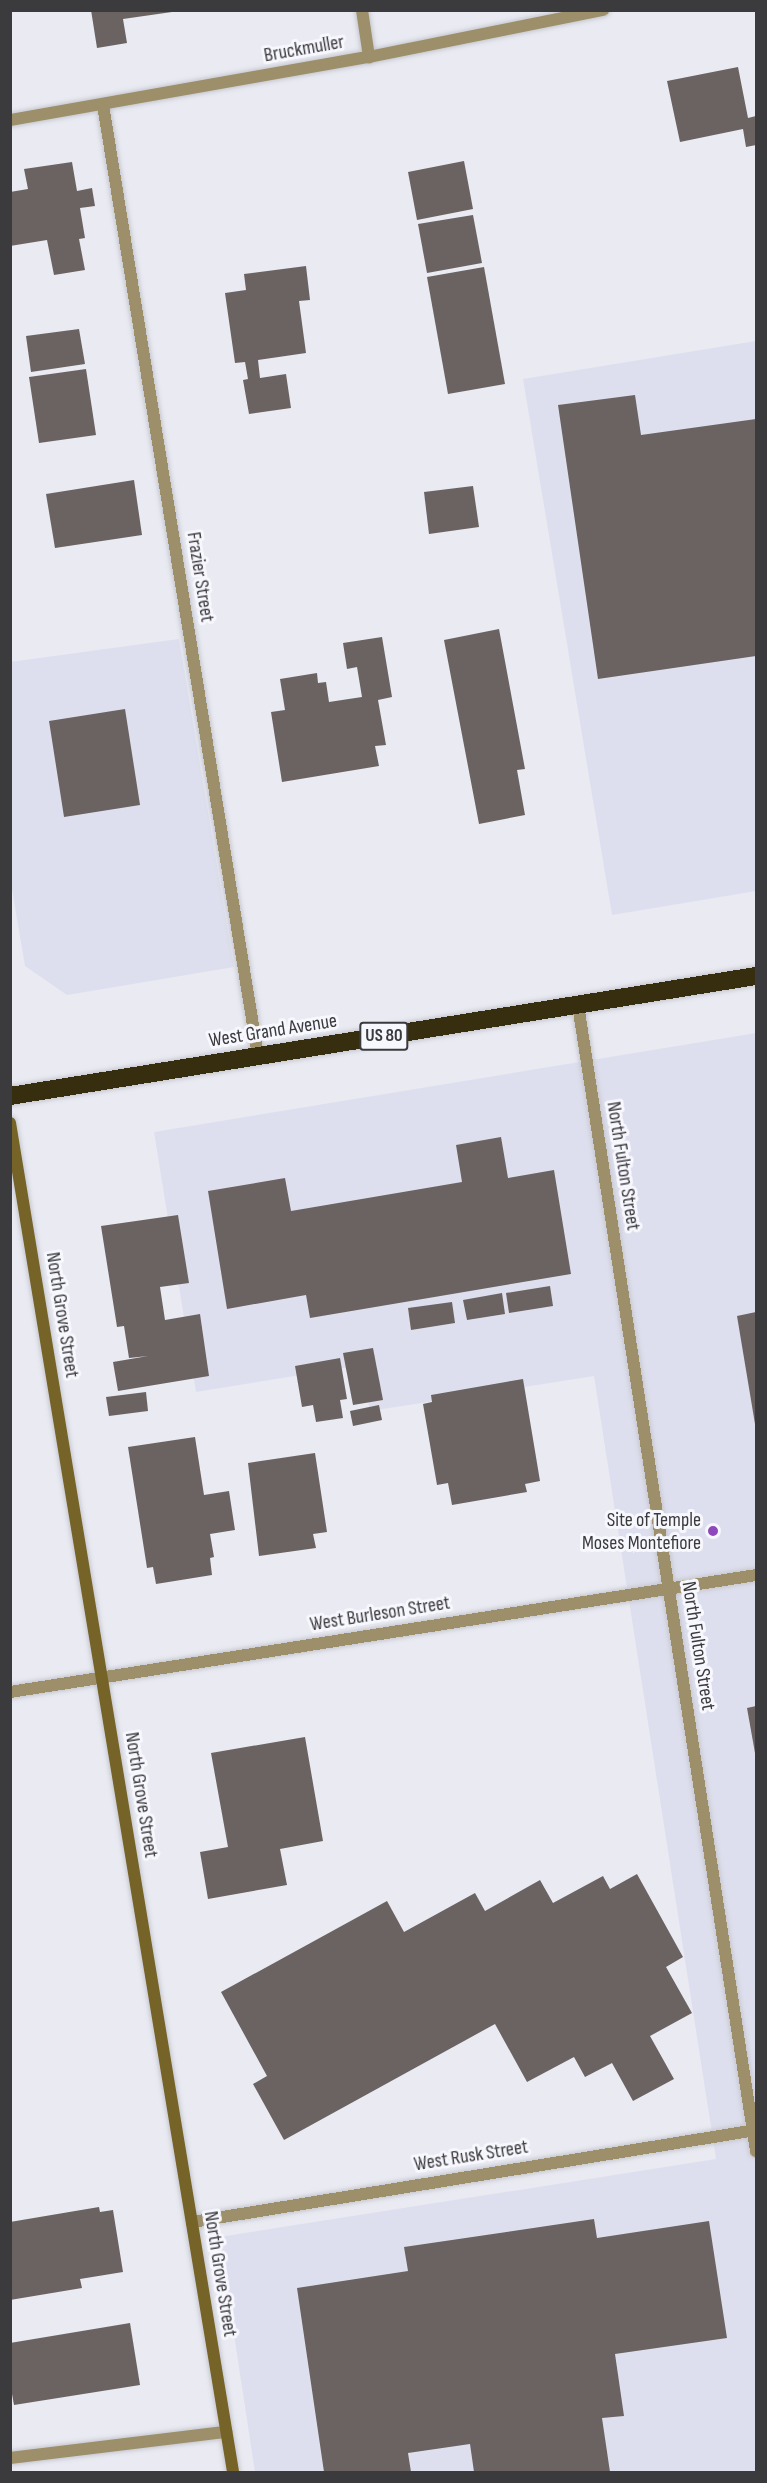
<!DOCTYPE html>
<style>
body{margin:0}
#map{position:relative;width:767px;height:2483px;overflow:hidden;background:#e9eaf2;font-family:"Sofia Sans Condensed",sans-serif}
div>[style]{position:absolute}
[style*='--x']{left:calc(var(--x)*1px);top:calc(var(--y)*1px);width:calc(var(--w)*1px);rotate:calc(var(--a)*1deg)}
.built>*{inset:0;background:#dedfee}
.building>*{inset:0;background:#6b6362}
.roads{filter:drop-shadow(0 0 2px #c6c7ce) drop-shadow(0 0 2px #c6c7ce)}
.street>*{height:12px;margin:-6px;padding:0 6px;transform-origin:6px;border-radius:6px;background:#9c8f6a}
.secondary>*{height:12px;margin:-6px;padding:0 6px;transform-origin:6px;border-radius:6px;background:#766327}
.highway>*{height:18px;margin:-9px;padding:0 9px;transform-origin:9px;border-radius:9px;background:#372e0f}
.dots>*{width:16px;height:16px;translate:-50% -50%;box-sizing:border-box;border:3px solid #f7f7fe;border-radius:50%}
span{translate:-50% -50%;white-space:nowrap;text-align:center;line-height:1.15;-webkit-text-stroke:6px #f7f7fe;paint-order:stroke}
.shield-label span{padding:2px 4px;background:#f7f7fe;border:2px solid;border-radius:4px;-webkit-text-stroke-width:0}
.shield-label{font-size:18px;color:#3b3b3e;font-weight:700}
.street-label{font-size:20px;color:#3b3b3e}
.poi-label{font-size:20px;color:#3b3b3e}
.right{translate:-100% -50%;text-align:right}
.frame{position:absolute;inset:0;border:12px solid #3b3b3e;pointer-events:none}
</style>
<div id="map">
<div class="built">
<i style="clip-path:polygon(756px 341px,756px 891px,612px 915px,523px 379px)"></i>
<i style="clip-path:polygon(179px 639px,234px 967px,67px 995px,25px 966px,11px 883px,10px 662px)"></i>
<i style="clip-path:polygon(756px 1033px,756px 2472px,255px 2472px,219px 2237px,716px 2159px,594px 1376px,370px 1411px,362px 1365px,196px 1392px,154px 1132px)"></i>
</div>
<div class="building">
<i style="clip-path:polygon(91px 10px,172px 10px,172px 12px,123px 19px,127px 43px,97px 48px)"></i>
<i style="clip-path:polygon(738px 67px,748px 118px,756px 116px,756px 145px,746px 147px,743px 129px,680px 142px,667px 81px)"></i>
<i style="clip-path:polygon(464px 161px,473px 209px,417px 220px,408px 172px)"></i>
<i style="clip-path:polygon(72px 162px,77px 191px,92px 188px,95px 206px,80px 208px,85px 238px,79px 239px,85px 270px,54px 275px,47px 240px,10px 246px,10px 192px,28px 189px,24px 169px)"></i>
<i style="clip-path:polygon(473px 215px,482px 263px,427px 273px,418px 224px)"></i>
<i style="clip-path:polygon(306px 266px,310px 300px,299px 301px,306px 353px,258px 360px,260px 378px,286px 374px,291px 408px,249px 414px,243px 380px,248px 379px,245px 362px,235px 363px,225px 293px,246px 290px,244px 274px)"></i>
<i style="clip-path:polygon(484px 267px,505px 384px,448px 394px,427px 277px)"></i>
<i style="clip-path:polygon(79px 329px,85px 364px,31px 372px,26px 336px)"></i>
<i style="clip-path:polygon(86px 369px,96px 435px,39px 443px,29px 377px)"></i>
<i style="clip-path:polygon(635px 395px,641px 435px,756px 419px,756px 656px,598px 679px,558px 405px)"></i>
<i style="clip-path:polygon(134px 480px,142px 535px,55px 548px,46px 494px)"></i>
<i style="clip-path:polygon(473px 486px,479px 527px,429px 534px,424px 492px)"></i>
<i style="clip-path:polygon(499px 629px,525px 769px,517px 770px,525px 815px,479px 824px,444px 640px)"></i>
<i style="clip-path:polygon(382px 637px,392px 697px,378px 700px,386px 745px,375px 746px,379px 766px,282px 782px,271px 712px,285px 710px,280px 679px,317px 673px,318px 683px,326px 682px,329px 702px,362px 697px,357px 667px,347px 669px,343px 643px)"></i>
<i style="clip-path:polygon(125px 709px,140px 805px,64px 817px,49px 721px)"></i>
<i style="clip-path:polygon(501px 1137px,508px 1178px,554px 1170px,571px 1274px,310px 1318px,306px 1295px,227px 1309px,208px 1191px,285px 1178px,291px 1211px,462px 1182px,456px 1145px)"></i>
<i style="clip-path:polygon(178px 1215px,189px 1283px,160px 1287px,165px 1320px,200px 1314px,209px 1376px,118px 1391px,113px 1362px,148px 1356px,129px 1358px,124px 1326px,117px 1327px,101px 1226px)"></i>
<i style="clip-path:polygon(550px 1286px,553px 1306px,509px 1313px,506px 1293px)"></i>
<i style="clip-path:polygon(502px 1293px,505px 1314px,467px 1320px,463px 1300px)"></i>
<i style="clip-path:polygon(452px 1302px,455px 1323px,411px 1330px,408px 1308px)"></i>
<i style="clip-path:polygon(756px 1312px,756px 1424px,755px 1424px,737px 1316px)"></i>
<i style="clip-path:polygon(373px 1348px,383px 1400px,353px 1405px,343px 1353px)"></i>
<i style="clip-path:polygon(340px 1358px,347px 1399px,340px 1400px,343px 1418px,316px 1422px,313px 1405px,302px 1407px,295px 1366px)"></i>
<i style="clip-path:polygon(523px 1379px,540px 1481px,525px 1484px,527px 1492px,452px 1505px,448px 1483px,437px 1485px,423px 1404px,432px 1402px,431px 1395px)"></i>
<i style="clip-path:polygon(146px 1392px,148px 1411px,109px 1416px,106px 1397px)"></i>
<i style="clip-path:polygon(379px 1405px,382px 1420px,353px 1426px,350px 1411px)"></i>
<i style="clip-path:polygon(195px 1437px,204px 1495px,229px 1491px,235px 1530px,210px 1534px,214px 1557px,210px 1558px,212px 1575px,156px 1584px,153px 1567px,147px 1568px,128px 1447px)"></i>
<i style="clip-path:polygon(315px 1453px,327px 1532px,313px 1534px,316px 1548px,259px 1556px,248px 1463px)"></i>
<i style="clip-path:polygon(756px 1706px,756px 1753px,755px 1753px,747px 1708px)"></i>
<i style="clip-path:polygon(305px 1737px,323px 1841px,280px 1849px,287px 1885px,208px 1899px,200px 1852px,228px 1847px,211px 1753px)"></i>
<i style="clip-path:polygon(637px 1874px,683px 1957px,666px 1967px,692px 2013px,650px 2036px,674px 2079px,633px 2101px,612px 2063px,585px 2077px,574px 2057px,527px 2082px,495px 2024px,284px 2140px,253px 2084px,267px 2076px,221px 1992px,387px 1901px,404px 1932px,475px 1893px,485px 1911px,540px 1880px,553px 1903px,603px 1876px,610px 1889px)"></i>
<i style="clip-path:polygon(99px 2207px,100px 2212px,113px 2210px,123px 2272px,80px 2279px,82px 2288px,10px 2300px,10px 2222px)"></i>
<i style="clip-path:polygon(594px 2219px,597px 2238px,709px 2221px,727px 2338px,615px 2354px,624px 2416px,602px 2418px,610px 2472px,474px 2472px,470px 2444px,408px 2453px,411px 2472px,324px 2472px,297px 2288px,408px 2271px,404px 2247px)"></i>
<i style="clip-path:polygon(130px 2323px,140px 2385px,14px 2405px,10px 2383px,10px 2343px)"></i>
</div>
<div class="roads">
<div class="street">
<i style="--x:362;--y:10;--w:48;--a:81.5"></i>
<i style="--x:103;--y:105;--w:964;--a:80.74"></i>
<i style="--x:10;--y:120;--w:364;--a:-10"></i>
<i style="--x:369;--y:57;--w:239;--a:-11.4"></i>
<i style="--x:578;--y:1005;--w:1160;--a:81.17"></i>
<i style="--x:10;--y:1692;--w:755;--a:-8.91"></i>
<i style="--x:192;--y:2222;--w:571;--a:-9.26"></i>
<i style="--x:10;--y:2458;--w:218;--a:-6.9"></i>
</div>
<div class="secondary">
<i style="--x:10;--y:1123;--w:1367;--a:80.61"></i>
</div>
<div class="highway">
<i style="--x:10;--y:1096;--w:756;--a:-9.14"></i>
</div>
</div>
<div class="dots">
<i style="left:713px;top:1531px;background:#8e48bc"></i>
</div>
<div class="shield-label">
<span style="left:384px;top:1036px">US 80</span>
</div>
<div class="street-label">
<span style="left:304px;top:49px;rotate:-10deg">Bruckmuller</span>
<span style="left:200px;top:577px;rotate:81deg">Frazier Street</span>
<span style="left:273px;top:1031px;rotate:-9deg">West Grand Avenue</span>
<span style="left:623px;top:1166px;rotate:81deg">North Fulton Street</span>
<span style="left:62px;top:1315px;rotate:81deg">North Grove Street</span>
<span style="left:380px;top:1614px;rotate:-9deg">West Burleson Street</span>
<span style="left:698px;top:1646px;rotate:81deg">North Fulton Street</span>
<span style="left:141px;top:1795px;rotate:81deg">North Grove Street</span>
<span style="left:471px;top:2156px;rotate:-9deg">West Rusk Street</span>
<span style="left:220px;top:2274px;rotate:81deg">North Grove Street</span>
</div>
<div class="poi-label">
<span class="right" style="left:701px;top:1532px">Site of Temple<br>Moses Montefiore</span>
</div>
<div class="frame"></div>
</div>
